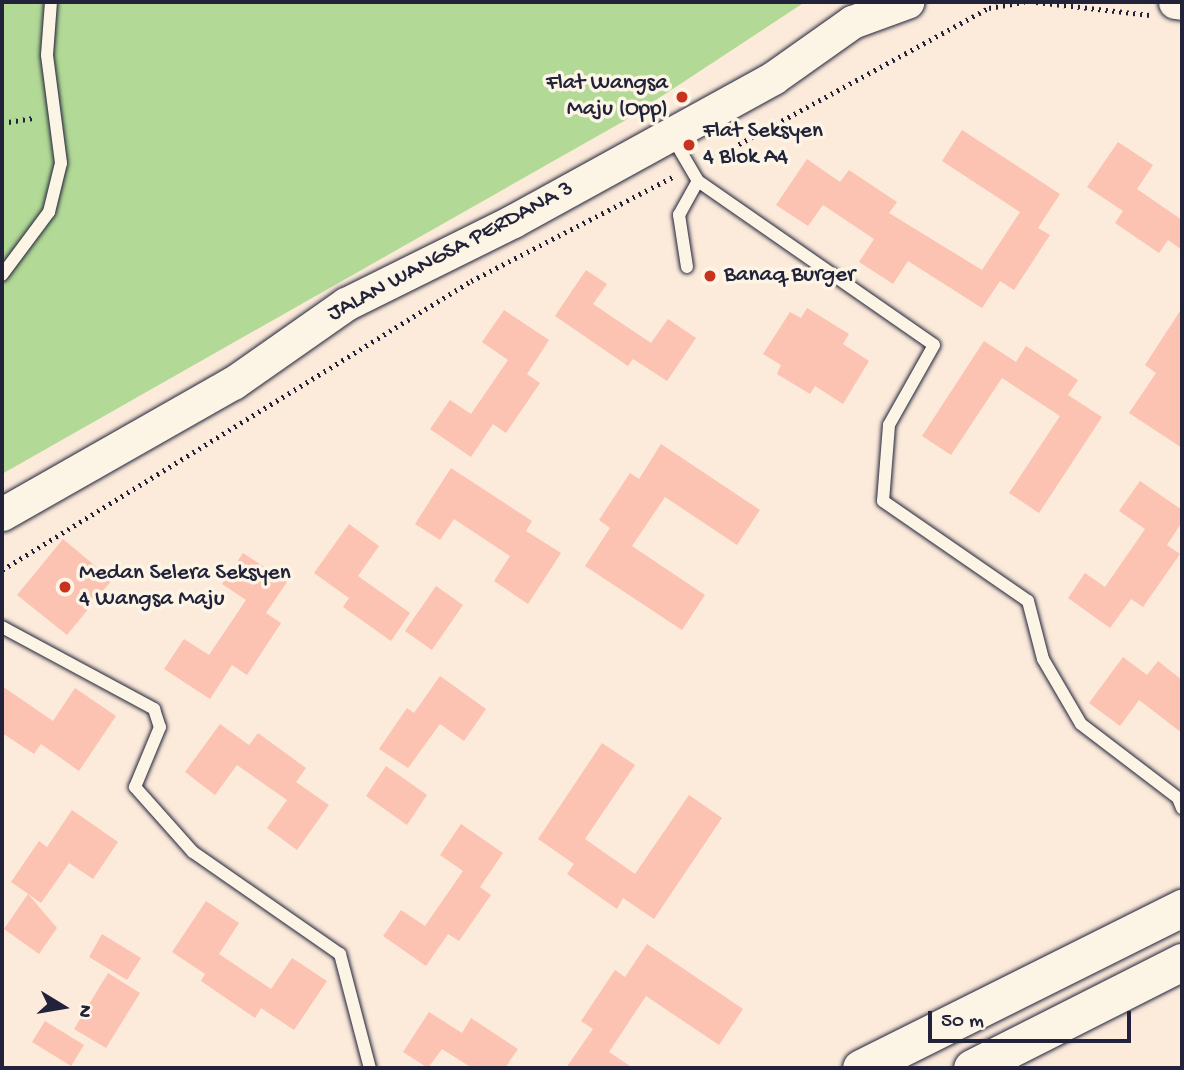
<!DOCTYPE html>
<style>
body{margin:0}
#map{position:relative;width:1184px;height:1070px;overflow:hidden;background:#fcebdb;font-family:"Gochi Hand",sans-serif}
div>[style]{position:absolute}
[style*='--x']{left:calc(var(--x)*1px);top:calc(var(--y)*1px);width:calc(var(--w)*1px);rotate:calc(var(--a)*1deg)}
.green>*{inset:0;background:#b2da96}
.building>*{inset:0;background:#fcc2b2}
.path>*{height:4.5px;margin-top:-2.25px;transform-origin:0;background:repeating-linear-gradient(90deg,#22223b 0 2px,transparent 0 7px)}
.roads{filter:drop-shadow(0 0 2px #22223b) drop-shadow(0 0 2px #22223b)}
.service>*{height:12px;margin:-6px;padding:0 6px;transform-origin:6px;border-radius:6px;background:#fcf5e5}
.tertiary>*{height:33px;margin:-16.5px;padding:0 16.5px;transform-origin:16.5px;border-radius:16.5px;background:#fcf5e5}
.secondary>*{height:37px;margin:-18.5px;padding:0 18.5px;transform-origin:18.5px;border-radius:18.5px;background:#fcf5e5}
.dots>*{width:19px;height:19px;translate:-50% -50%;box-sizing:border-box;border:4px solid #fcf5e5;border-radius:50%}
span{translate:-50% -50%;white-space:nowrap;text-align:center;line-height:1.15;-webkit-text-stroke:7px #fcf5e5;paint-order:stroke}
.poi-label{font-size:23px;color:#22223b}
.right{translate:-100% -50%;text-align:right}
.left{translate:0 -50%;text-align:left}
.street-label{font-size:23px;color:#22223b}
.frame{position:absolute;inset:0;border:4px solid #22223b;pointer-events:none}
.north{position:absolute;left:28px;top:972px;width:70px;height:70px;-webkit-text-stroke:5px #fcf5e5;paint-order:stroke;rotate:101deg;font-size:19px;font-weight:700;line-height:28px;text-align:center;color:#22223b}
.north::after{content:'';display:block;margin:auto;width:24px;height:32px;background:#22223b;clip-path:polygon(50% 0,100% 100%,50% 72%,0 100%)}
.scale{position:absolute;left:928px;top:1011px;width:203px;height:32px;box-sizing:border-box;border:4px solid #22223b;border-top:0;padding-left:9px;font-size:21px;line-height:24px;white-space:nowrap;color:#22223b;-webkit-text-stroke:5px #fcf5e5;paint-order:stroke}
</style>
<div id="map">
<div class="green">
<i style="clip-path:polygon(2px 2px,805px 2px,624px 121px,2px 474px)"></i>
</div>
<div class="building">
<i style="clip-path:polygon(962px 130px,1060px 194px,1038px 228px,1050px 235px,1014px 290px,1000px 281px,982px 308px,908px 261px,893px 284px,859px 262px,874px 239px,823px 205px,808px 226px,776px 205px,807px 159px,840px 182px,849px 170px,897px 202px,889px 213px,982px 270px,1020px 212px,942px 161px)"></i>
<i style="clip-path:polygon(1118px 142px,1153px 165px,1137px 189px,1182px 220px,1182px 250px,1168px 240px,1159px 253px,1115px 223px,1123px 211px,1087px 187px)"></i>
<i style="clip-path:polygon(586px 270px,607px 284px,593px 304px,651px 343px,668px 319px,696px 338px,667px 381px,633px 359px,628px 366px,555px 316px)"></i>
<i style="clip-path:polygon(807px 308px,849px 334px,843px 344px,869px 361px,843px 404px,815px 386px,810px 394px,777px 374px,781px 365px,763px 354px,790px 312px,801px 318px)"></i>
<i style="clip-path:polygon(1182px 308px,1182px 448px,1129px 413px,1156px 373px,1145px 365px)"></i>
<i style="clip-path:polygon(504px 310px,549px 340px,527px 374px,540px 383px,506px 433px,493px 424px,471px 457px,430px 429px,450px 400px,471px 414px,508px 360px,482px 342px)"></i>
<i style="clip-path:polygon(984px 341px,1016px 362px,1026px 346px,1078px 380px,1068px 395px,1102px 417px,1039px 513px,1009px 493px,1060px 416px,1002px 378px,951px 455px,922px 436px)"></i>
<i style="clip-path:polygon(661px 444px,760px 510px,737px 545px,665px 497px,632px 546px,705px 595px,682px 630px,585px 566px,610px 528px,599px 520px,630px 473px,639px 479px)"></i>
<i style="clip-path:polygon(451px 468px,532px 521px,526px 531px,561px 553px,528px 604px,494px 581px,510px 556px,454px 519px,440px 540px,415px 524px)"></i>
<i style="clip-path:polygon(1140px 481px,1182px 510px,1182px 522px,1167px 545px,1180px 554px,1143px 607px,1131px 599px,1110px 628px,1068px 598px,1085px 573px,1105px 587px,1145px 529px,1119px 511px)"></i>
<i style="clip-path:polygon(349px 524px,379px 546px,358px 576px,410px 613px,391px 641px,343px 607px,349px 598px,314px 573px)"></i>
<i style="clip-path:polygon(63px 539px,112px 580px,67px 635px,17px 595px)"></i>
<i style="clip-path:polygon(243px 553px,287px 582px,266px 613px,281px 623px,247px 675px,232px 665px,210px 699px,164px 669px,184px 639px,209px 655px,246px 600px,222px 584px)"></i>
<i style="clip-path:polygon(436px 586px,463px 605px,432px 650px,405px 631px)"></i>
<i style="clip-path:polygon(1123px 657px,1147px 675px,1158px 661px,1182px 680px,1182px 733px,1139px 700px,1120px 726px,1089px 703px)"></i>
<i style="clip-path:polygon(440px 676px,486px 709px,464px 741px,440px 724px,408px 768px,379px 749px,407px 708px,414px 713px)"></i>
<i style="clip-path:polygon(2px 686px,53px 721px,75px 688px,116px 716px,79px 771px,41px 744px,34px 754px,2px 733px)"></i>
<i style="clip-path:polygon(220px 724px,249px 745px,258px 733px,306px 768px,296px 782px,329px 805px,297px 850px,267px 828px,287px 800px,237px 765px,215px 795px,185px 772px)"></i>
<i style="clip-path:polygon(602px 743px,635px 765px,585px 839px,635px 874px,689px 795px,722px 818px,654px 919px,623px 898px,617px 909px,567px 874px,574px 864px,538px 839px)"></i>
<i style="clip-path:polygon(386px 766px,427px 795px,407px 825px,366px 796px)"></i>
<i style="clip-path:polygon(72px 810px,118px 842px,93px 879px,69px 863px,41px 903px,11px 882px,39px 841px,47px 847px)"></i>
<i style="clip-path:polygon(461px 824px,503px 853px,480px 887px,491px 895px,459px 941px,448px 934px,426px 966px,383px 936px,401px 910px,425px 926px,463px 871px,440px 855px)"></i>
<i style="clip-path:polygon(28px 894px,57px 928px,39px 954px,4px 929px)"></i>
<i style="clip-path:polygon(206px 901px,239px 923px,219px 954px,271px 989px,292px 958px,327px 981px,294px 1030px,261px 1008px,255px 1018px,201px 981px,205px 974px,172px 952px)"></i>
<i style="clip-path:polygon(102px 934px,141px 958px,127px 980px,89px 957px)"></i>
<i style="clip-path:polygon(647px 944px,743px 1009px,719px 1045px,646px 996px,609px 1052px,633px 1068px,566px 1068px,593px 1029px,581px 1021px,615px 970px,625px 977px)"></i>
<i style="clip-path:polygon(108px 973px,140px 993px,106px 1048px,74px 1029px)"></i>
<i style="clip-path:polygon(429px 1012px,462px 1033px,471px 1018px,518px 1049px,505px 1068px,472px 1068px,442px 1049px,428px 1068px,403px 1052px)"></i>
<i style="clip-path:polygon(45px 1021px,84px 1045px,71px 1066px,32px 1042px)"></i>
</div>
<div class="path">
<i style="--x:1036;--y:2;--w:115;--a:6.5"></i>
<i style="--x:2;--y:123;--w:33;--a:-9"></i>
<i style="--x:708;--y:161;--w:320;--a:-28.6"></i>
<i style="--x:989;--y:8;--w:36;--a:-10"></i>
<i style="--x:2;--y:570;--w:551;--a:-31.64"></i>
<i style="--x:471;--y:281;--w:229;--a:-27.3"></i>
</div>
<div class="roads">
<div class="service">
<i style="--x:671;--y:135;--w:53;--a:59.6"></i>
<i style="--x:698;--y:181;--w:287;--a:34.8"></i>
<i style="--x:934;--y:345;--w:92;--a:119.4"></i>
<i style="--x:889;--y:425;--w:76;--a:94.5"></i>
<i style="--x:883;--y:501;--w:176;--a:34.6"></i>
<i style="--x:1028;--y:601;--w:60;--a:75.5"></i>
<i style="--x:1043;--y:659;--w:75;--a:59.7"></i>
<i style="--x:1081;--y:724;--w:122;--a:37.3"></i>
<i style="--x:1178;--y:798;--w:11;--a:68"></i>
<i style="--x:687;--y:267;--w:53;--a:-98.7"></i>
<i style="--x:679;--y:215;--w:39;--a:-61"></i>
<i style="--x:2;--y:275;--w:79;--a:-53.3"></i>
<i style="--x:49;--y:212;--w:50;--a:-76.2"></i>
<i style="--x:61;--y:163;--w:109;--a:-97.4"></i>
<i style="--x:47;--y:55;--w:53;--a:-85.7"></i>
<i style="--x:2;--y:627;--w:173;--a:28.3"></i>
<i style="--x:154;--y:709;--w:19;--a:72"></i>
<i style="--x:160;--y:727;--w:65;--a:112.6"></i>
<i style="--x:135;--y:787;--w:87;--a:48.3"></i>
<i style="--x:193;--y:852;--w:179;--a:34.8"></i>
<i style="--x:340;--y:954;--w:118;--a:75.3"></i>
</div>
<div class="tertiary">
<i style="--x:1175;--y:2;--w:7;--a:8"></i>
<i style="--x:2;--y:514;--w:266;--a:-29.6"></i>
<i style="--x:233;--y:383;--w:138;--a:-35"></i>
<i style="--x:346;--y:304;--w:186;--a:-26.4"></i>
<i style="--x:513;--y:221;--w:297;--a:-28.8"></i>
<i style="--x:773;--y:78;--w:97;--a:-35.3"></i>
<i style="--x:852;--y:22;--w:59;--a:-20"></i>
</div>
<div class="secondary">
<i style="--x:861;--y:1068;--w:359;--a:-26.5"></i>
<i style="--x:972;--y:1068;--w:235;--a:-26.8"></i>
</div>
</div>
<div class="dots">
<i style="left:682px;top:97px;background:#c8321e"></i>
<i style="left:689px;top:145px;background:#c8321e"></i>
<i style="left:710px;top:276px;background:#c8321e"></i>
<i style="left:65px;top:587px;background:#c8321e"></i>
</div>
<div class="poi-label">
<span class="right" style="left:668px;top:97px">Flat Wangsa<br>Maju (Opp)</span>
<span class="left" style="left:703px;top:145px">Flat Seksyen<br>4 Blok A4</span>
<span class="left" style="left:724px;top:276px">Banaq Burger</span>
<span class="left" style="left:79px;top:587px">Medan Selera Seksyen<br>4 Wangsa Maju</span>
</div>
<div class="street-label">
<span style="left:451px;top:252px;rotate:-28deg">JALAN WANGSA PERDANA 3</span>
</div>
<div class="frame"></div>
<div class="north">N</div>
<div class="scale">50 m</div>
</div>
